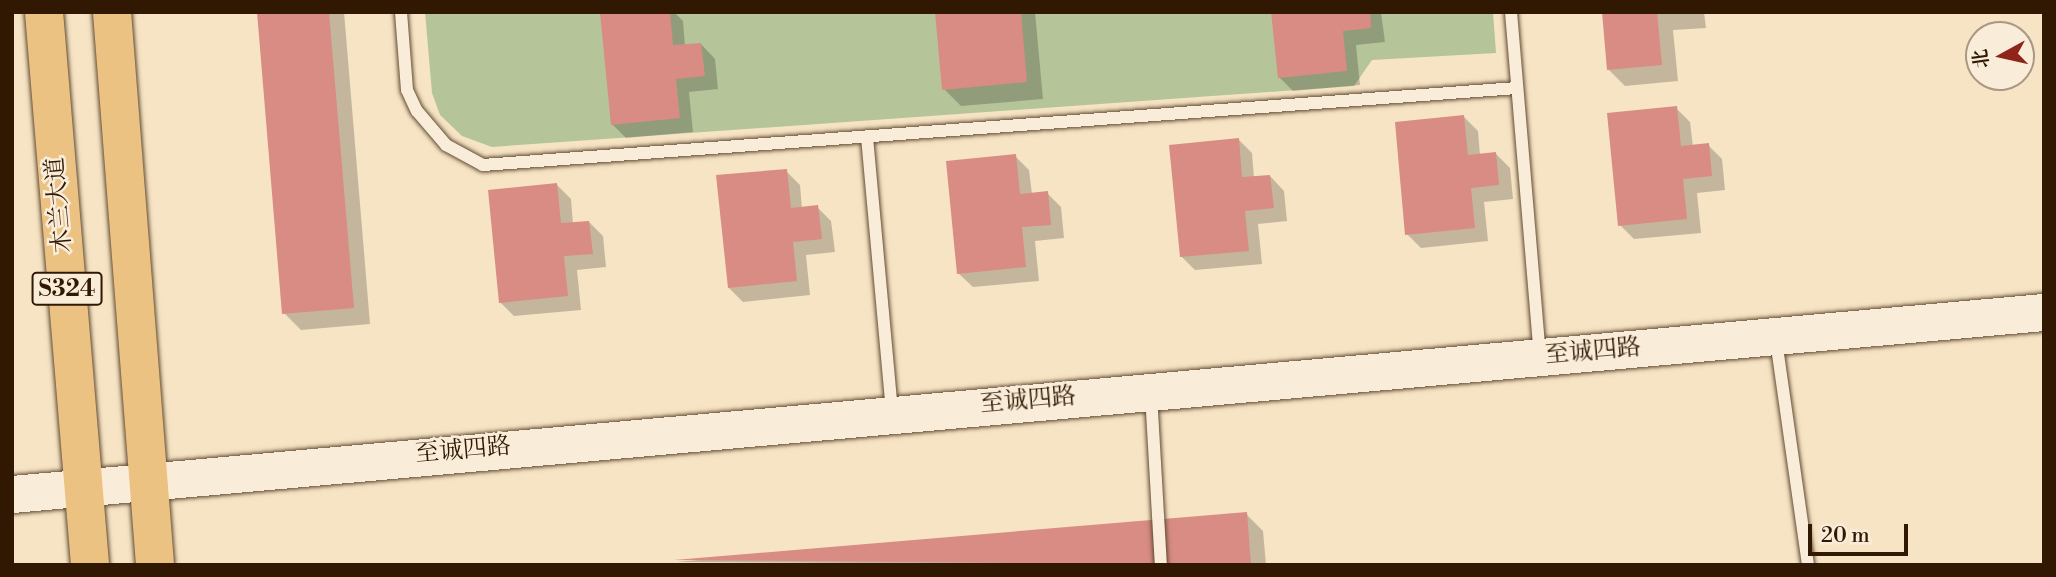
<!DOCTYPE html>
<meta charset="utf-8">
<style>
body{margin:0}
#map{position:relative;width:2056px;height:577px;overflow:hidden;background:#f6e4c4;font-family:"Libre Bodoni","Noto Serif SC",serif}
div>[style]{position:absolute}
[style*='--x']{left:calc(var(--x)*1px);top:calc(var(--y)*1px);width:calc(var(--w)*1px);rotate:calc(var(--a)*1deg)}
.green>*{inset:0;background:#b6c599}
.shadow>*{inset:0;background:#0003}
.building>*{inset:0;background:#d88c83}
.roads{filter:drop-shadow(0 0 2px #624b33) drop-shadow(0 0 2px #624b33)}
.lane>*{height:12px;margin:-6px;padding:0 6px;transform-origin:6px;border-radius:6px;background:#f9edd9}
.secondary>*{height:37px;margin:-18.5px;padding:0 18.5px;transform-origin:18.5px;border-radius:18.5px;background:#f9edd9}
.primary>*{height:38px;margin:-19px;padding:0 19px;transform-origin:19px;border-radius:19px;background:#ebc282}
span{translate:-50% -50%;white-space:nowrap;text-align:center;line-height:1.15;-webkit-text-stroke:5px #f9edd9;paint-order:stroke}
.shield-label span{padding:2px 5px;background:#f9edd9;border:2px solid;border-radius:5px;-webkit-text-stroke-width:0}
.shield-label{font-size:23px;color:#301803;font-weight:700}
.street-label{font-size:24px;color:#301803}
.frame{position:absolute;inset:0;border:14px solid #301803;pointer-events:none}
.north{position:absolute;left:1965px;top:21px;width:70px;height:70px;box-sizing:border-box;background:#f9edd9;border:2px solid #a99883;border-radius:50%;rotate:262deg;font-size:19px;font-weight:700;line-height:28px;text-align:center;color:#301803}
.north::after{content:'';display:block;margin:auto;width:24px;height:32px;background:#8f2418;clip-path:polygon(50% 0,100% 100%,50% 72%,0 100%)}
.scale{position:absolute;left:1808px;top:524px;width:100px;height:32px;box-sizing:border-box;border:4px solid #301803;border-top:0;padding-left:9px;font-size:21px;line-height:24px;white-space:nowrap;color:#301803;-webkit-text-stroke:5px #f9edd9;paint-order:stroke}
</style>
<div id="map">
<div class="green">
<i style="clip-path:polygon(425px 12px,1493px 12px,1496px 53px,1372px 60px,1354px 86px,492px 147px,462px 136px,440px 115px,432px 93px)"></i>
</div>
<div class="shadow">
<i style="clip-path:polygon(259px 12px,344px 12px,370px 324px,301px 330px,284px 313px)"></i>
<i style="clip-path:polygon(674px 12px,683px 21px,685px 46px,701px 44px,715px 59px,718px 89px,689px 92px,693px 132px,626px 138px,612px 124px,602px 14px)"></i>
<i style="clip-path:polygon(937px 12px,1035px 12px,1043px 99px,961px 106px,944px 89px)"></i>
<i style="clip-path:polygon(1273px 12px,1381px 12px,1385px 42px,1356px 45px,1360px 85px,1293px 91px,1279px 77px)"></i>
<i style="clip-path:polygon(1603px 12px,1704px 12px,1706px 28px,1673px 30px,1678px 81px,1625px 86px,1608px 69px)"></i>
<i style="clip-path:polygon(1676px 108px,1690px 122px,1693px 147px,1708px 145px,1722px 159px,1725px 190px,1697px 193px,1701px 233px,1634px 239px,1620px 225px)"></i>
<i style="clip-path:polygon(1464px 117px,1478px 131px,1480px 155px,1496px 154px,1510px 168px,1513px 199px,1484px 202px,1488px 241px,1421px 248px,1407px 234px)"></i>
<i style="clip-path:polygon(1238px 139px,1252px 153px,1254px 178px,1270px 176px,1284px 191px,1287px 221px,1258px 224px,1262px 264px,1195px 270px,1181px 256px)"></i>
<i style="clip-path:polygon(1015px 156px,1029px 170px,1032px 194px,1047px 193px,1061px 207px,1064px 238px,1035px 241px,1039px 281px,973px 287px,958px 273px)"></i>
<i style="clip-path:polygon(786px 171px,800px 185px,802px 209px,817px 207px,831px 221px,835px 252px,806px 255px,810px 295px,743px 302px,729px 288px)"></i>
<i style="clip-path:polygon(557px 185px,571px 199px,573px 224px,589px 222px,603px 236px,606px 267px,577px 270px,581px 310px,514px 316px,500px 302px)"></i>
<i style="clip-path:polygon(1246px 514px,1263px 531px,1266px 565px,676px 562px)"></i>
</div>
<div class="building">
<i style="clip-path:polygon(257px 12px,329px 12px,354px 308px,282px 314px)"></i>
<i style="clip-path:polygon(670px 12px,673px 45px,701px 43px,705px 76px,676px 79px,680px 118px,611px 125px,600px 13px)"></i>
<i style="clip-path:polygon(935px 12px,1021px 12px,1027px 82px,942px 90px)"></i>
<i style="clip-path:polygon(1271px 12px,1370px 12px,1371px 28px,1343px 31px,1347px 71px,1278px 78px)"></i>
<i style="clip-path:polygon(1602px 12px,1657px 12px,1662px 65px,1607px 70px)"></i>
<i style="clip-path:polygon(1677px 106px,1681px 146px,1709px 143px,1712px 176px,1683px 179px,1687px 219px,1618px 226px,1607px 113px)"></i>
<i style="clip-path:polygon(1464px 115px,1468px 155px,1496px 152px,1499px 185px,1471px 188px,1475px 228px,1405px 235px,1395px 122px)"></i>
<i style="clip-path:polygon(1239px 138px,1242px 177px,1270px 175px,1274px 208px,1245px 211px,1249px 251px,1180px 257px,1169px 145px)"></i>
<i style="clip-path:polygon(1016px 154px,1020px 194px,1048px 191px,1051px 225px,1022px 227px,1026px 267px,957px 274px,946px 161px)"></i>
<i style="clip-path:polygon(787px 169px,791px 208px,818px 205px,822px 239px,793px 242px,797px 281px,728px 288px,716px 175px)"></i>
<i style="clip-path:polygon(557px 183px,561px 223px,589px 221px,593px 254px,564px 256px,568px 296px,499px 303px,488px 190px)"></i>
<i style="clip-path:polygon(1247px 512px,1251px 565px,674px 560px)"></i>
</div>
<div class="roads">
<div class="lane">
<i style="--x:401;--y:12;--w:78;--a:85.6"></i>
<i style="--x:407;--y:90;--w:23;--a:65"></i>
<i style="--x:417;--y:111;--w:45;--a:49.5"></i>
<i style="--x:446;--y:145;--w:42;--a:28.4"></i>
<i style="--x:483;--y:165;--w:1037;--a:-4.26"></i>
<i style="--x:1511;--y:12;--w:343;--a:85.2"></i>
<i style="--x:867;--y:137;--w:276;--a:84.8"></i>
<i style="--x:1776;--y:340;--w:227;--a:81.9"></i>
<i style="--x:1151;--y:394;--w:171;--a:86.7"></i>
</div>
<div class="secondary">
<i style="--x:12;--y:494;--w:2040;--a:-5.12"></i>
</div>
<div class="primary">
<i style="--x:44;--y:12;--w:555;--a:85.24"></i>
<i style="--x:112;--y:12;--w:555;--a:85.55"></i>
</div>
</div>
<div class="shield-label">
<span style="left:67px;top:289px">S324</span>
</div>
<div class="street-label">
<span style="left:60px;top:205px;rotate:-95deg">木兰大道</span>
<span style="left:1593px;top:352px;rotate:-5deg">至诚四路</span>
<span style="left:1028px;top:401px;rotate:-5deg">至诚四路</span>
<span style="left:463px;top:451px;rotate:-5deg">至诚四路</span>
</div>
<div class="frame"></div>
<div class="north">北</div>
<div class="scale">20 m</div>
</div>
